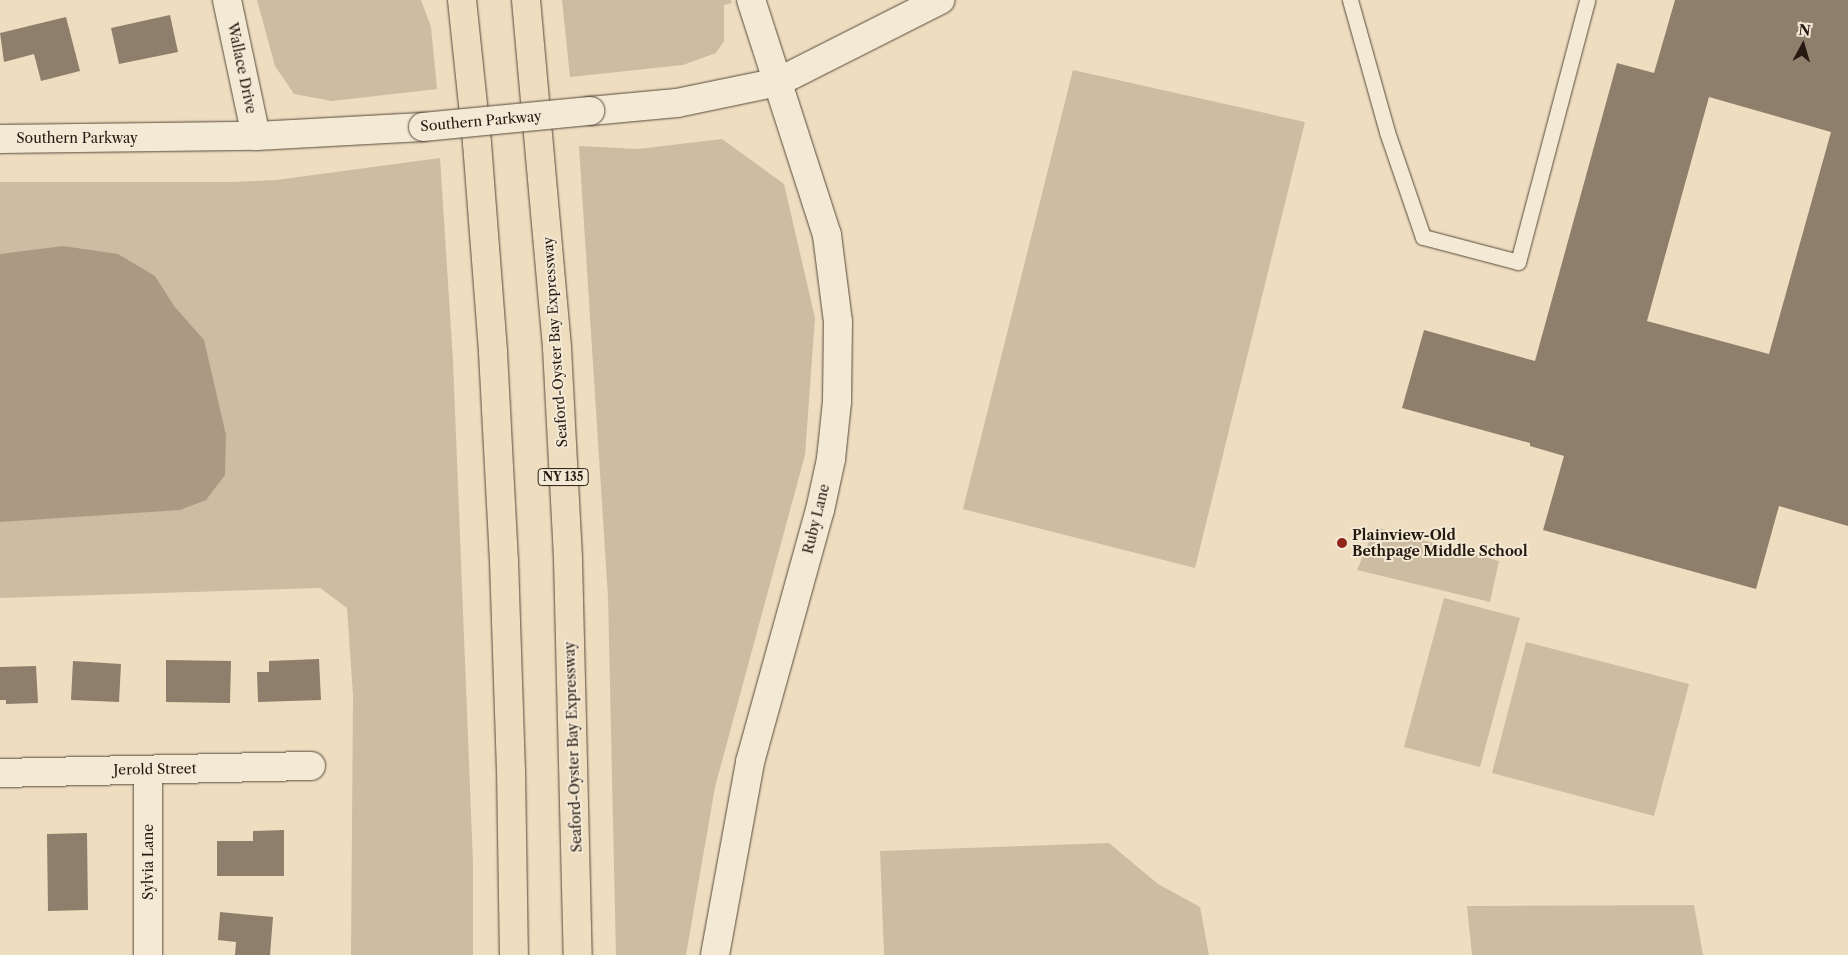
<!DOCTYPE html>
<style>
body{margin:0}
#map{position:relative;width:1848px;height:955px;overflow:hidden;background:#eeddbf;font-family:"Libre Caslon Text",serif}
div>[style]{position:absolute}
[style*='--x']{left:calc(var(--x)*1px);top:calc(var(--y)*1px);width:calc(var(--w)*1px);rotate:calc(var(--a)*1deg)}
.green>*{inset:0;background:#ccbca2}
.water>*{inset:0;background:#aa9a84}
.building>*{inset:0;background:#8e7f6c}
.roads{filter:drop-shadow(0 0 1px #574a3d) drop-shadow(0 0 1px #574a3d)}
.service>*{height:15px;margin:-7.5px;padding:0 7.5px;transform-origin:7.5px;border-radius:7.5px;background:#f4e9d5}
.minor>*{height:28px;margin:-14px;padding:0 14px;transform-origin:14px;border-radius:14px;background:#f4e9d5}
.tertiary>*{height:28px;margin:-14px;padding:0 14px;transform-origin:14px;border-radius:14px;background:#f4e9d5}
.motorway>*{height:28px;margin:-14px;padding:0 14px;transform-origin:14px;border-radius:14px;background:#eeddbf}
.bridges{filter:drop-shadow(0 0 1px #574a3d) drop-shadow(0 0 1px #574a3d)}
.tertiary-bridge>*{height:28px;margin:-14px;padding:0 14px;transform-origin:14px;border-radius:14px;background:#f4e9d5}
.dots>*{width:14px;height:14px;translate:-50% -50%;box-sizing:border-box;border:2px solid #f4e9d5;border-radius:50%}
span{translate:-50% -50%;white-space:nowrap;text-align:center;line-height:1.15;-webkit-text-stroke:4px #f4e9d5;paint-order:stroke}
.shield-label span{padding:1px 4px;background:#f4e9d5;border:1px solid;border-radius:4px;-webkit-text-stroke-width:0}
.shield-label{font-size:12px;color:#251912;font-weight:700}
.street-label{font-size:14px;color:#251912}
.poi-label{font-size:14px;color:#251912;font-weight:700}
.left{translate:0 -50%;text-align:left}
.north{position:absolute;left:1778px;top:20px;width:50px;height:50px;-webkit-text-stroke:4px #f4e9d5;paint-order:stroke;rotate:6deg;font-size:14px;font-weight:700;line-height:20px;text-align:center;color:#251912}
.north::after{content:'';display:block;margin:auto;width:18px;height:22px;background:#251912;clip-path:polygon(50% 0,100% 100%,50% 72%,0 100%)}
</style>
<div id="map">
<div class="green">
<i style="clip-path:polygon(257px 0,421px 0,431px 27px,437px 89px,332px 101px,294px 94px,275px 66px)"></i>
<i style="clip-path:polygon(562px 0,731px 0,732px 3px,724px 5px,724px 41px,716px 53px,683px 65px,570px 77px)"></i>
<i style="clip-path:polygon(1073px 70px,1305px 122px,1195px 568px,963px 509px)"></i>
<i style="clip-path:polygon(722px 139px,784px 184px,815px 318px,805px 455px,715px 787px,686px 955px,616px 955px,608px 597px,579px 146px,638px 149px)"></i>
<i style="clip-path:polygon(440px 158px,453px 360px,473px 863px,473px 955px,351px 955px,353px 695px,347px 608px,320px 588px,0 598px,0 182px,231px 182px,276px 180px)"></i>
<i style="clip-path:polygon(1375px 527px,1499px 561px,1490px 602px,1357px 570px)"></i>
<i style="clip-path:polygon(1444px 598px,1520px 618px,1480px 767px,1404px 747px)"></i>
<i style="clip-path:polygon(1526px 642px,1689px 684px,1654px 816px,1492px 773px)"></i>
<i style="clip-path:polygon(1109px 843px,1158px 884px,1200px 907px,1209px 955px,884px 955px,880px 851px)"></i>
<i style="clip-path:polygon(1694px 905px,1703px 955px,1472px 955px,1467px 906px)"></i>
</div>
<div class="water">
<i style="clip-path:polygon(63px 246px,118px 254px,155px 276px,174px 306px,204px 340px,226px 435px,225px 475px,206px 500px,180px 510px,0 522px,0 254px)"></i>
</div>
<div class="building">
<i style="clip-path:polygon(evenodd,1675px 0,1848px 0,1848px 526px,1779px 506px,1756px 589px,1543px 530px,1564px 456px,1530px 446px,1530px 443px,1402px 408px,1424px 330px,1535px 361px,1617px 63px,1654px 73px,1675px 0,1709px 97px,1831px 132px,1769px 354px,1647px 321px,1709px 97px)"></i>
<i style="clip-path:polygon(170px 15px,178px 52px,119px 64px,111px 28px)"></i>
<i style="clip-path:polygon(66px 17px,80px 71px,41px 81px,34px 54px,4px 62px,0 33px)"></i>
<i style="clip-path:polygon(319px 659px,321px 700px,258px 702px,257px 672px,269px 672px,269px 661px)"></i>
<i style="clip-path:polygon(166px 660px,231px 661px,230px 703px,166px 702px)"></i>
<i style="clip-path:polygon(73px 661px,121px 664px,119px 702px,71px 700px)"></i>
<i style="clip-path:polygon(36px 666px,38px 703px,6px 704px,6px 700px,0 700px,0 667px)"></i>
<i style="clip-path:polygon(284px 830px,284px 876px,217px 876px,217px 841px,253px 841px,253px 831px)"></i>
<i style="clip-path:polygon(87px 833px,88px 910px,48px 911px,47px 834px)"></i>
<i style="clip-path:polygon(220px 912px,273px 917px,270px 955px,235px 955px,236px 942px,218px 940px)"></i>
</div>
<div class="roads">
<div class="service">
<i style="--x:1350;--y:0;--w:137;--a:74.3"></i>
<i style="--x:1387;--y:132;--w:111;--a:71.1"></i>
<i style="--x:1423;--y:237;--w:98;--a:14.7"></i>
<i style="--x:1518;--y:262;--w:271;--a:-75.2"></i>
</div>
<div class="minor">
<i style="--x:227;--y:0;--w:139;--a:78"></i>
<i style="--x:148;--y:770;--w:185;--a:90"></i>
<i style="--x:0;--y:773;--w:311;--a:-1.3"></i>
<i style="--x:715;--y:955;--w:196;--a:-79.7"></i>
<i style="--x:750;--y:762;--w:262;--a:-74.5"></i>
<i style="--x:820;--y:510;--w:52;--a:-77.8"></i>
<i style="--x:831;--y:459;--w:57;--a:-84"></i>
<i style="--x:837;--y:402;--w:80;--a:-89.3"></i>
<i style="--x:838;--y:322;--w:88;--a:-97.2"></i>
<i style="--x:827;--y:235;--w:247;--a:-107.9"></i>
</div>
<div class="tertiary">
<i style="--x:590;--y:111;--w:87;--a:-5.3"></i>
<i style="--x:677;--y:103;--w:103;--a:-11.7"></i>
<i style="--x:778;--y:82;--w:182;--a:-26.8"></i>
<i style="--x:0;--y:139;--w:256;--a:-0.7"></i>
<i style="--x:256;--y:136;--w:167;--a:-3.1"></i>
</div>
<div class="motorway">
<i style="--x:462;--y:0;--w:144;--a:84"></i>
<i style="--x:477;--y:143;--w:210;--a:85.6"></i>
<i style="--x:493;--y:352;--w:209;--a:87"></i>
<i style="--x:504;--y:561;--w:209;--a:88.1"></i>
<i style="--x:511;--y:770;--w:185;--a:89.1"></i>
<i style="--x:526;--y:0;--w:349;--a:84.9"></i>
<i style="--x:557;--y:348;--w:211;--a:87"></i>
<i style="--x:568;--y:559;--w:396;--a:88.6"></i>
</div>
</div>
<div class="bridges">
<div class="tertiary-bridge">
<i style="--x:423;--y:127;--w:168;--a:-5.5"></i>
</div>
</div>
<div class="dots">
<i style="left:1342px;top:543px;background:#8f2418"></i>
</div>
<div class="shield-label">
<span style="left:563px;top:477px">NY 135</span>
</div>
<div class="street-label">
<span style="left:242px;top:68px;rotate:78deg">Wallace Drive</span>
<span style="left:481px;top:121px;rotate:-5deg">Southern Parkway</span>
<span style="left:77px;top:138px">Southern Parkway</span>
<span style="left:555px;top:342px;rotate:-94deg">Seaford-Oyster Bay Expressway</span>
<span style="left:816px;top:519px;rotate:-76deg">Ruby Lane</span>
<span style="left:573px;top:747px;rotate:-92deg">Seaford-Oyster Bay Expressway</span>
<span style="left:155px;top:769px;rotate:-1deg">Jerold Street</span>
<span style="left:148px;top:862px;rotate:-90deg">Sylvia Lane</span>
</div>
<div class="poi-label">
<span class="left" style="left:1352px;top:543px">Plainview-Old<br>Bethpage Middle School</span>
</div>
<div class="north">N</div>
</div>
